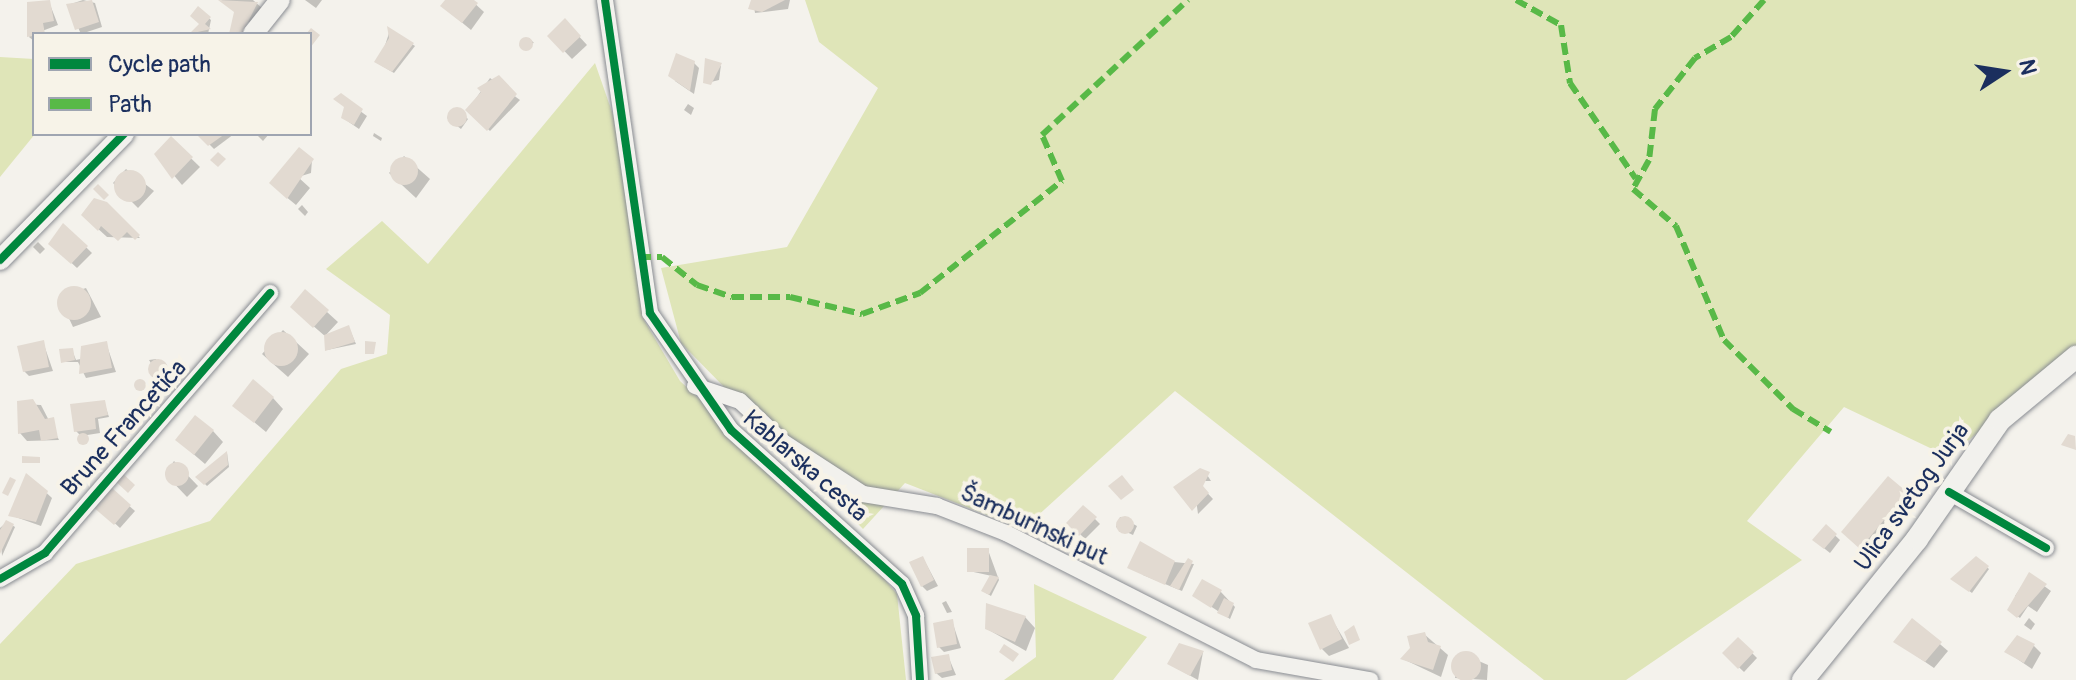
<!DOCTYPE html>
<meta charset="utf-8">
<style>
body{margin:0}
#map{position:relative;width:2076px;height:680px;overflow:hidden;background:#f4f2ec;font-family:Pangolin,sans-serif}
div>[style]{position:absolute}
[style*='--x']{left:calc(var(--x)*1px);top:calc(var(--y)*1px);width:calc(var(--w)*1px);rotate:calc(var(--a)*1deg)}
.green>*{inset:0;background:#dfe5b8}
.shadow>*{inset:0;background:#0003}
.building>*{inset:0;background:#e2dad1}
.round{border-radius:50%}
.roads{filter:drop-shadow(0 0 2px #898c92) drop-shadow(0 0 2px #898c92)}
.minor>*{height:16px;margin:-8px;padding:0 8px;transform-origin:8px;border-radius:8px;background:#f2f1ed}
.tertiary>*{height:20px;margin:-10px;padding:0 10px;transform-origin:10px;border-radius:10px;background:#f2f1ed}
.secondary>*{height:22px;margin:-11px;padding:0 11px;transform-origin:11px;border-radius:11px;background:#f2f1ed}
.quiet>*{height:6px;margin-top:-3px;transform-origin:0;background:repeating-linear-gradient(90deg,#58b947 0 12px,transparent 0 18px)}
.cycleway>*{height:8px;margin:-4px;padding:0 4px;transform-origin:4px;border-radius:4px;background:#00873e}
span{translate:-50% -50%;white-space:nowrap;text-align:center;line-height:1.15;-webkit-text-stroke:8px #f7f3e8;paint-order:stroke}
.street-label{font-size:24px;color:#1b2f5e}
.legend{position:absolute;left:32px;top:32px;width:280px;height:104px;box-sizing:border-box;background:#f7f3e8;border:2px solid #9fa5b1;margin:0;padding:10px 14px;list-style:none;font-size:24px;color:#1b2f5e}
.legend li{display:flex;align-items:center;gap:16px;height:40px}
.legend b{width:40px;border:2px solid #9fa5b1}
.north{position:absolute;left:1964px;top:32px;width:80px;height:80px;-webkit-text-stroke:6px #f7f3e8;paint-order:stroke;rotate:78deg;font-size:22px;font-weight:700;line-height:32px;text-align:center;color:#1b2f5e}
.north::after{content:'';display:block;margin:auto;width:28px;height:36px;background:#1b2f5e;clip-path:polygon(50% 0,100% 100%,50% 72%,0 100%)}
</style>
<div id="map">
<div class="green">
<i style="clip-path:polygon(805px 0,2076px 0,2076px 349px,1949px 457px,1844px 407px,1747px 521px,1802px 560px,1626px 680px,1544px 680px,1175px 391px,1023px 529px,905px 483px,863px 529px,681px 343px,661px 268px,787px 247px,878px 88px,819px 42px)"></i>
<i style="clip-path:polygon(0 57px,34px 59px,35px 134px,0 177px)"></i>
<i style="clip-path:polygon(595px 63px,618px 129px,644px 320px,680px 381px,852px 541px,897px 594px,906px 680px,0 680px,0 644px,76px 564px,210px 521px,341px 369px,387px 354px,390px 315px,326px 269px,382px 221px,428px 264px)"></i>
<i style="clip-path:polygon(1034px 584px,1147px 637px,1113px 680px,1004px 680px,1036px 657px)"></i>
</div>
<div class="shadow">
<i style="clip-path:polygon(83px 0,95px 3px,102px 27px,81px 34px,68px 5px)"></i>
<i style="clip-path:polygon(221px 0,253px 0,262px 8px,255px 27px,248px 22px,242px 34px,232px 34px,237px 12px)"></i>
<i style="clip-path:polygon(305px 0,322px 0,316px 8px)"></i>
<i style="clip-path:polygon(447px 0,471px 0,484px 12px,471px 30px,442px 6px)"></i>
<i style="clip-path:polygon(753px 0,790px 0,788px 9px,755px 13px)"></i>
<i style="clip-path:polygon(49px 2px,58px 25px,34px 34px,34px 41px,29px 37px)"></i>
<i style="clip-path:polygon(198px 9px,211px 20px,208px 34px,193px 33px,201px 24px)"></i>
<i style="clip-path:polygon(565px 21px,587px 45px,572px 59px,550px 36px)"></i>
<i style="clip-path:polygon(390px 30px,415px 46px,394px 73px,379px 64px)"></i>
<i style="clip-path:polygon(529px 38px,534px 43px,519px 46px)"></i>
<i style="clip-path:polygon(694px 63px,699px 68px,694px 94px,675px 81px)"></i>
<i style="clip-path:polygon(721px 65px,719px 80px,707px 83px)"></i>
<i style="clip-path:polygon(490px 78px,520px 100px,490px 131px,468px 110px)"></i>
<i style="clip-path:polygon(338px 95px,367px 116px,359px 129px,343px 118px,347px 108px)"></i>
<i style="clip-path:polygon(688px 104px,694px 108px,691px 115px,684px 110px)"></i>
<i style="clip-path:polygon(454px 108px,468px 119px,461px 129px,447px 118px)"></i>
<i style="clip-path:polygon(374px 133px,382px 138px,381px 141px,373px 136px)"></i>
<i style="clip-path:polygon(199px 134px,234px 134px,214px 149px)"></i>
<i style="clip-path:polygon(256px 134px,269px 134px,263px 141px)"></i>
<i style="clip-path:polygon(171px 139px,200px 167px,182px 185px,156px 154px)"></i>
<i style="clip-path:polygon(404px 156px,430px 179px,416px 198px,389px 173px)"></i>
<i style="clip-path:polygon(312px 160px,311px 173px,298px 177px,310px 188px,296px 205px,279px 191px)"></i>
<i style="clip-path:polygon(126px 169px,154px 191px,138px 208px,113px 183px)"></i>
<i style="clip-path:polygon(302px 205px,308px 212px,305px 216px,298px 209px)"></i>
<i style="clip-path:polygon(83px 215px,122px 220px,140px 238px,107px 237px)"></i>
<i style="clip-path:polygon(64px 226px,92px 253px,77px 268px,51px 244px)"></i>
<i style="clip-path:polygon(38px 242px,45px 249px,40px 254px,33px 247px)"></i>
<i style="clip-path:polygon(86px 288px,101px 317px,73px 327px,59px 297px)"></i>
<i style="clip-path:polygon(305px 292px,338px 322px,325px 336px,350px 330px,356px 344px,327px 350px,326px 337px,303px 317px)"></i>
<i style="clip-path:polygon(283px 330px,309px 354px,288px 377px,262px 354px)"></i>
<i style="clip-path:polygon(43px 342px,53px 371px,29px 376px,24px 371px)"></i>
<i style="clip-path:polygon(106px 343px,116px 372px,86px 378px,78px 362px,63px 362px,72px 350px,76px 360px,85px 358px)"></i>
<i style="clip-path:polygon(156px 359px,169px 380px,163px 383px,149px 360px)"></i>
<i style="clip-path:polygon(136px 381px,141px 381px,142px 391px)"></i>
<i style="clip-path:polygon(273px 398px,283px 409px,266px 432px,235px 406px)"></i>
<i style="clip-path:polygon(104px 402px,109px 417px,98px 419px,100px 433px,81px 436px,76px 431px)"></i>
<i style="clip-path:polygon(19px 404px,41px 405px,59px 440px,27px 441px,20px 433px)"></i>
<i style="clip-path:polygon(213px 431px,223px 442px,205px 464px,177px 440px)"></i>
<i style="clip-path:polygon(227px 453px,229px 467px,207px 486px,198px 477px)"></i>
<i style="clip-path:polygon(174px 461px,198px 486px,187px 497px,165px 474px)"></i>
<i style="clip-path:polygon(1204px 470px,1211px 481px,1196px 481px,1213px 499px,1198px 514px,1193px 478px)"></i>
<i style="clip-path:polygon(28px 476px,52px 498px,41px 526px,10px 515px)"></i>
<i style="clip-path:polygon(1888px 479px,1913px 502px,1869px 555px,1844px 532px)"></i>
<i style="clip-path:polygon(111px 490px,135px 511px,120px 528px,96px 506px)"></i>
<i style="clip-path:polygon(1083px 507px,1100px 524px,1085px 539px,1069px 523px)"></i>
<i style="clip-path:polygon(1120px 517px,1137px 526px,1133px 535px,1116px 527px)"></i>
<i style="clip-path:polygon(7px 522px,15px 527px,2px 556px,0 528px)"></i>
<i style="clip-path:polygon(1826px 527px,1840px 540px,1830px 553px,1820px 545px)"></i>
<i style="clip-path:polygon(988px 550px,999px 580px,991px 596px,986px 593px,992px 576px,969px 571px)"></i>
<i style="clip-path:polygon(923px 558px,938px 586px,927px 591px,922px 586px)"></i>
<i style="clip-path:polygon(1976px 559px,1989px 569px,1972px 593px,1953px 579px)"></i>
<i style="clip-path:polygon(1174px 562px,1194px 564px,1182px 591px,1143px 575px)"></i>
<i style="clip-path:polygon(2029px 575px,2051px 591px,2037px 612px,2028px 606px,2020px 618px,2009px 610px,2024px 605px,2015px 596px)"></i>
<i style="clip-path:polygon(1220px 591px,1235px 607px,1230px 619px,1195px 596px)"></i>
<i style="clip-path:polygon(942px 603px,946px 601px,952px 612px,947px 613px)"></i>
<i style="clip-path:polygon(1330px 616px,1349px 648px,1329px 656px,1322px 649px)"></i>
<i style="clip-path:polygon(1025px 617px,1035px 628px,1026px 651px,987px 629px)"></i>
<i style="clip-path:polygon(2029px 618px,2035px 624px,2031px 630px,2024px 625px)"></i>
<i style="clip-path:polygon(952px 621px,961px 648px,944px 652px,939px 647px)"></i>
<i style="clip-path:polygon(1913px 621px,1948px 651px,1934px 668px,1896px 642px)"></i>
<i style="clip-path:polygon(1424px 634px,1448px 655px,1441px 677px,1403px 659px)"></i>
<i style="clip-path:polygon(1738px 639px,1757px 658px,1744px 672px,1724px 653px)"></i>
<i style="clip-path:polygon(2033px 645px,2041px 653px,2032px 669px,2007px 652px)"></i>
<i style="clip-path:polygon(1203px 652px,1198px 680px,1169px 664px)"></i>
<i style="clip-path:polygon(1460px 653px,1488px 665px,1487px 680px,1455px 678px)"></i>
<i style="clip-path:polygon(948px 656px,956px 675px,942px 678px,936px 673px)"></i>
</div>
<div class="building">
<i style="clip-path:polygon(50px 0,54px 21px,43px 23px,45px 34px,27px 37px,27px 2px)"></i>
<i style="clip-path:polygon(92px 0,99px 22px,75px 30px,66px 4px)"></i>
<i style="clip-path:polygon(218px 0,258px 2px,242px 34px,229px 34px,234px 12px)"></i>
<i style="clip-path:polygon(445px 0,474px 0,478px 3px,462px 23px,440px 6px)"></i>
<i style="clip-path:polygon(751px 0,785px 0,762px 12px,748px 9px)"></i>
<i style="clip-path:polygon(198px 6px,211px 17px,205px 24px,211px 29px,189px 34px,199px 24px,190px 16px)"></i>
<i style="clip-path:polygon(565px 18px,581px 36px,563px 53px,547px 36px)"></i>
<i style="clip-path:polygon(387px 26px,414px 43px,392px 72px,374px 62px,389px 38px)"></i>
<i style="clip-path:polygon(311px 28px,320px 35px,310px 48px,306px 34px)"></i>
<i class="round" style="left:519px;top:37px;width:14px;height:14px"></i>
<i style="clip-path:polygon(676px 53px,695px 61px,690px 91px,668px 76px)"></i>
<i style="clip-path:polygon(705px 58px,722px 63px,711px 85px,703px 83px)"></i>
<i style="clip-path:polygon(499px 75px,517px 94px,487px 131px,465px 110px,481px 92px,477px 88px)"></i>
<i style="clip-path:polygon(341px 93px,363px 109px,354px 125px,341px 118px,344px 107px,333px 99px)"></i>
<i class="round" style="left:447px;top:107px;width:20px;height:20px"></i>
<i style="clip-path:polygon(196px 134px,225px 134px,208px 146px)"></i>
<i style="clip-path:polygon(171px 136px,193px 157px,172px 179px,154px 154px)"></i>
<i style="clip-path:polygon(299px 147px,314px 159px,287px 199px,269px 183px)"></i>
<i style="clip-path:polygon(218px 152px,226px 159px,218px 167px,210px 160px)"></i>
<i class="round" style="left:390px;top:157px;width:28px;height:28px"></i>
<i class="round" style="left:114px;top:170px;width:32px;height:32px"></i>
<i style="clip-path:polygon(98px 184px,109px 195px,104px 200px,93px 189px)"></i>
<i style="clip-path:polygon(94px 198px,107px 202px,140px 235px,135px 240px,127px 232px,118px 241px,101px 226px,98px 231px,81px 215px)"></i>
<i style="clip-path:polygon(63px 223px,88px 246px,71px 264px,48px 244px)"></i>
<i class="round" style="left:57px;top:286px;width:34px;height:34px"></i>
<i style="clip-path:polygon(305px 289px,329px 310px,313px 328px,290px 307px)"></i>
<i style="clip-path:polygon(349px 325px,355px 342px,325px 351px,324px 335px)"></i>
<i class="round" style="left:264px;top:332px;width:34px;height:34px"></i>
<i style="clip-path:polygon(44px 340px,49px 367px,23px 372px,17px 346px)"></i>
<i style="clip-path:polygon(107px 341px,112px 368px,79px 374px,81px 346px)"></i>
<i style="clip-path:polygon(365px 341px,376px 342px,374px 354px,365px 354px)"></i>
<i style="clip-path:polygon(73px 348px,75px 360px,61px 363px,59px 349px)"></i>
<i class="round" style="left:148px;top:359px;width:20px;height:20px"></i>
<i class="round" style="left:134px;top:379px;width:12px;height:12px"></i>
<i style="clip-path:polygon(253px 379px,274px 397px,254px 423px,232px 406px)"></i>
<i style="clip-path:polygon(33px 399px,45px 419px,54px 417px,58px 438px,41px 441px,39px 430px,18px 434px,17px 401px)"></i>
<i style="clip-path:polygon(105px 400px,108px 415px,95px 418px,96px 429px,74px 432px,70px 404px)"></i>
<i style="clip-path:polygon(195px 415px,214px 430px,194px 455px,175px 440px)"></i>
<i class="round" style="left:77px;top:433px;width:12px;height:12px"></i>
<i style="clip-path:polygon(2068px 434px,2075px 436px,2076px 450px,2061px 445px)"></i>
<i style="clip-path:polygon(227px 451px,228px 465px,204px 485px,195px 477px)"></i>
<i style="clip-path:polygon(22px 456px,40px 457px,40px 463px,22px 463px)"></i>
<i class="round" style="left:165px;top:462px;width:24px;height:24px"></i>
<i style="clip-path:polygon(1200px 468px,1210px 472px,1203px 486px,1209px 493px,1192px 511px,1173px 487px)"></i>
<i style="clip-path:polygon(120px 471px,135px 485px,128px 493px,113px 479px)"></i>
<i style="clip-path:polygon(26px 473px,48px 491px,36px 522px,8px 516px)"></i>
<i style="clip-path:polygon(1122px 475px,1134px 490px,1121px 500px,1108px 486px)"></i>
<i style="clip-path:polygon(1888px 476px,1907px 492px,1860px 549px,1841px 532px)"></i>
<i style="clip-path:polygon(10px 477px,16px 480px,8px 496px,2px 493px)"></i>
<i style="clip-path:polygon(111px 487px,131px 505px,114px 525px,93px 507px)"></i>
<i style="clip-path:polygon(1083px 505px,1097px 517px,1079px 536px,1066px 523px)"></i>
<i class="round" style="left:1116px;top:516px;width:18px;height:18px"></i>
<i style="clip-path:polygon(6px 520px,14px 524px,0 554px,0 530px)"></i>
<i style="clip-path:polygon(1826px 524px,1837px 534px,1824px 549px,1812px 540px)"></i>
<i style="clip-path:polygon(1140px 541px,1175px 561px,1165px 585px,1127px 568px)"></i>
<i style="clip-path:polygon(967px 548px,989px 548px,989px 572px,967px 572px)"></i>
<i style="clip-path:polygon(923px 556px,934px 580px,921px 587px,909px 562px)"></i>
<i style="clip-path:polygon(1976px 556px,1989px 566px,1969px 592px,1950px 579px)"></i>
<i style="clip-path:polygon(1188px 558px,1193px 561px,1179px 590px,1170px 586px)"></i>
<i style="clip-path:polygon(2029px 572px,2047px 584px,2017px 618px,2007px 610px)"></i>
<i style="clip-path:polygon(990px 575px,999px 577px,989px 595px,981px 591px)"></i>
<i style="clip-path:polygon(1202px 579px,1222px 590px,1211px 608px,1192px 596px)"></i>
<i style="clip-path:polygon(1224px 598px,1234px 603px,1228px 618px,1217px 613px)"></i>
<i style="clip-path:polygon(986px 603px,1026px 616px,1015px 642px,985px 629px)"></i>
<i style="clip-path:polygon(1331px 614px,1342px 639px,1320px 650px,1308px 623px)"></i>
<i style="clip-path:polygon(1912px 618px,1942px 642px,1925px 662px,1893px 642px)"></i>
<i style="clip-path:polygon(953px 619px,957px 644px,937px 648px,933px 623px)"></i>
<i style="clip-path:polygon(1354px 625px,1360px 640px,1349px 645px,1344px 632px)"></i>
<i style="clip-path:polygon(1425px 632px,1428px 642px,1441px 646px,1433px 670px,1400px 659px,1410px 648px,1407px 636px)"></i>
<i style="clip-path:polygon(2017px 635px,2035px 644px,2024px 663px,2004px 652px)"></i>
<i style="clip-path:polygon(1738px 637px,1754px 652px,1738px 669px,1722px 653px)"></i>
<i style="clip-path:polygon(1179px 643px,1204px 651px,1190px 676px,1167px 664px)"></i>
<i style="clip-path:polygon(1004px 644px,1019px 654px,1013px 662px,999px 652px)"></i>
<i class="round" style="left:1451px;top:651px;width:30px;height:30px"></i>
<i style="clip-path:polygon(949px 654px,952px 670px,935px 674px,931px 657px)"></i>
</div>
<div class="roads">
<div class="minor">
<i style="--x:605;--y:0;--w:316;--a:81.8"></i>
<i style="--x:650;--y:313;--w:142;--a:55.3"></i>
<i style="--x:731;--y:430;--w:230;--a:42"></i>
<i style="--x:902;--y:584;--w:35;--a:66"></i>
<i style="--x:916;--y:616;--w:64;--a:86.4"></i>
<i style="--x:695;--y:386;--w:47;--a:18.4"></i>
<i style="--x:740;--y:401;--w:59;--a:43.6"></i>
<i style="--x:783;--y:442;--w:95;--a:33"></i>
<i style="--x:863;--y:494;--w:75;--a:9.2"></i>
<i style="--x:937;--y:506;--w:74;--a:21.4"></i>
<i style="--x:1006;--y:533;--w:280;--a:26.9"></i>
<i style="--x:1256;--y:660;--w:116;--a:10"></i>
<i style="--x:1949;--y:492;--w:112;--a:30"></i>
<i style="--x:0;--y:579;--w:52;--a:-30"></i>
<i style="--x:45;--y:553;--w:344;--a:-49.1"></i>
</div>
<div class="tertiary">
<i style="--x:253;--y:34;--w:43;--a:-51.5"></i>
<i style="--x:0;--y:260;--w:177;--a:-45.5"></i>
</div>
<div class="secondary">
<i style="--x:1803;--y:680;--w:181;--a:-51"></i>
<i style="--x:1917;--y:539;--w:145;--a:-55.1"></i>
<i style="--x:2000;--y:420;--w:99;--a:-39.7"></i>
</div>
</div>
<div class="quiet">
<i style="--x:1516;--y:0;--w:51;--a:29.1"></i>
<i style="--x:1561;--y:25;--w:59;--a:81.2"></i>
<i style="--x:1570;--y:83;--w:116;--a:55.5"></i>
<i style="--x:1764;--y:0;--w:50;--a:131.7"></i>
<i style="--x:1731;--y:37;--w:42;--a:149.7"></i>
<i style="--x:1695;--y:58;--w:65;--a:128.1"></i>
<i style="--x:1655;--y:109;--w:51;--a:96.7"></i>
<i style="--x:1649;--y:160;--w:33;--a:119"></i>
<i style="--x:1633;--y:189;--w:57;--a:40.7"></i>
<i style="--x:1676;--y:226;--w:124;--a:67.2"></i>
<i style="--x:1724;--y:340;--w:98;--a:45"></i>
<i style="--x:1793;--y:409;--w:44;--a:31.2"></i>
<i style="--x:639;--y:257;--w:23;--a:0"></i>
<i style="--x:662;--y:257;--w:45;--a:38.7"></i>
<i style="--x:697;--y:285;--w:37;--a:19"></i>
<i style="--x:732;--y:297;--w:58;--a:0"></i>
<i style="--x:790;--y:297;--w:74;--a:13.3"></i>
<i style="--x:862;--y:314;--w:62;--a:-19.9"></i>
<i style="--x:920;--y:293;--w:181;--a:-38.3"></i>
<i style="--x:1062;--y:181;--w:50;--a:-113.5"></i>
<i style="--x:1042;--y:135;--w:199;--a:-42.8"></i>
</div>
<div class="cycleway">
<i style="--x:605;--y:0;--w:316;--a:81.8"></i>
<i style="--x:650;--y:313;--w:142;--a:55.3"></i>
<i style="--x:731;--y:430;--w:230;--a:42"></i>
<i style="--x:902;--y:584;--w:35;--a:66"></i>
<i style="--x:916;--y:616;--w:64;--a:86.4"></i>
<i style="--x:0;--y:260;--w:177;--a:-45.5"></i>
<i style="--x:1949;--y:492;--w:112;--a:30"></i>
<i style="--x:0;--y:579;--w:52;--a:-30"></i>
<i style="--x:45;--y:553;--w:344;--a:-49.1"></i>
</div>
<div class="street-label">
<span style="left:124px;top:428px;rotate:-48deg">Brune Francetića</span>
<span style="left:805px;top:466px;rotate:41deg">Kablarska cesta</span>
<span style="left:1912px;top:497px;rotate:-54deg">Ulica svetog Jurja</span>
<span style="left:1034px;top:525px;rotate:25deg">Šamburinski put</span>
</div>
<ul class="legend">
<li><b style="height:10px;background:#00873e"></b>Cycle path</li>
<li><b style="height:10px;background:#58b947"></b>Path</li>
</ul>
<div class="north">N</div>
</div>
